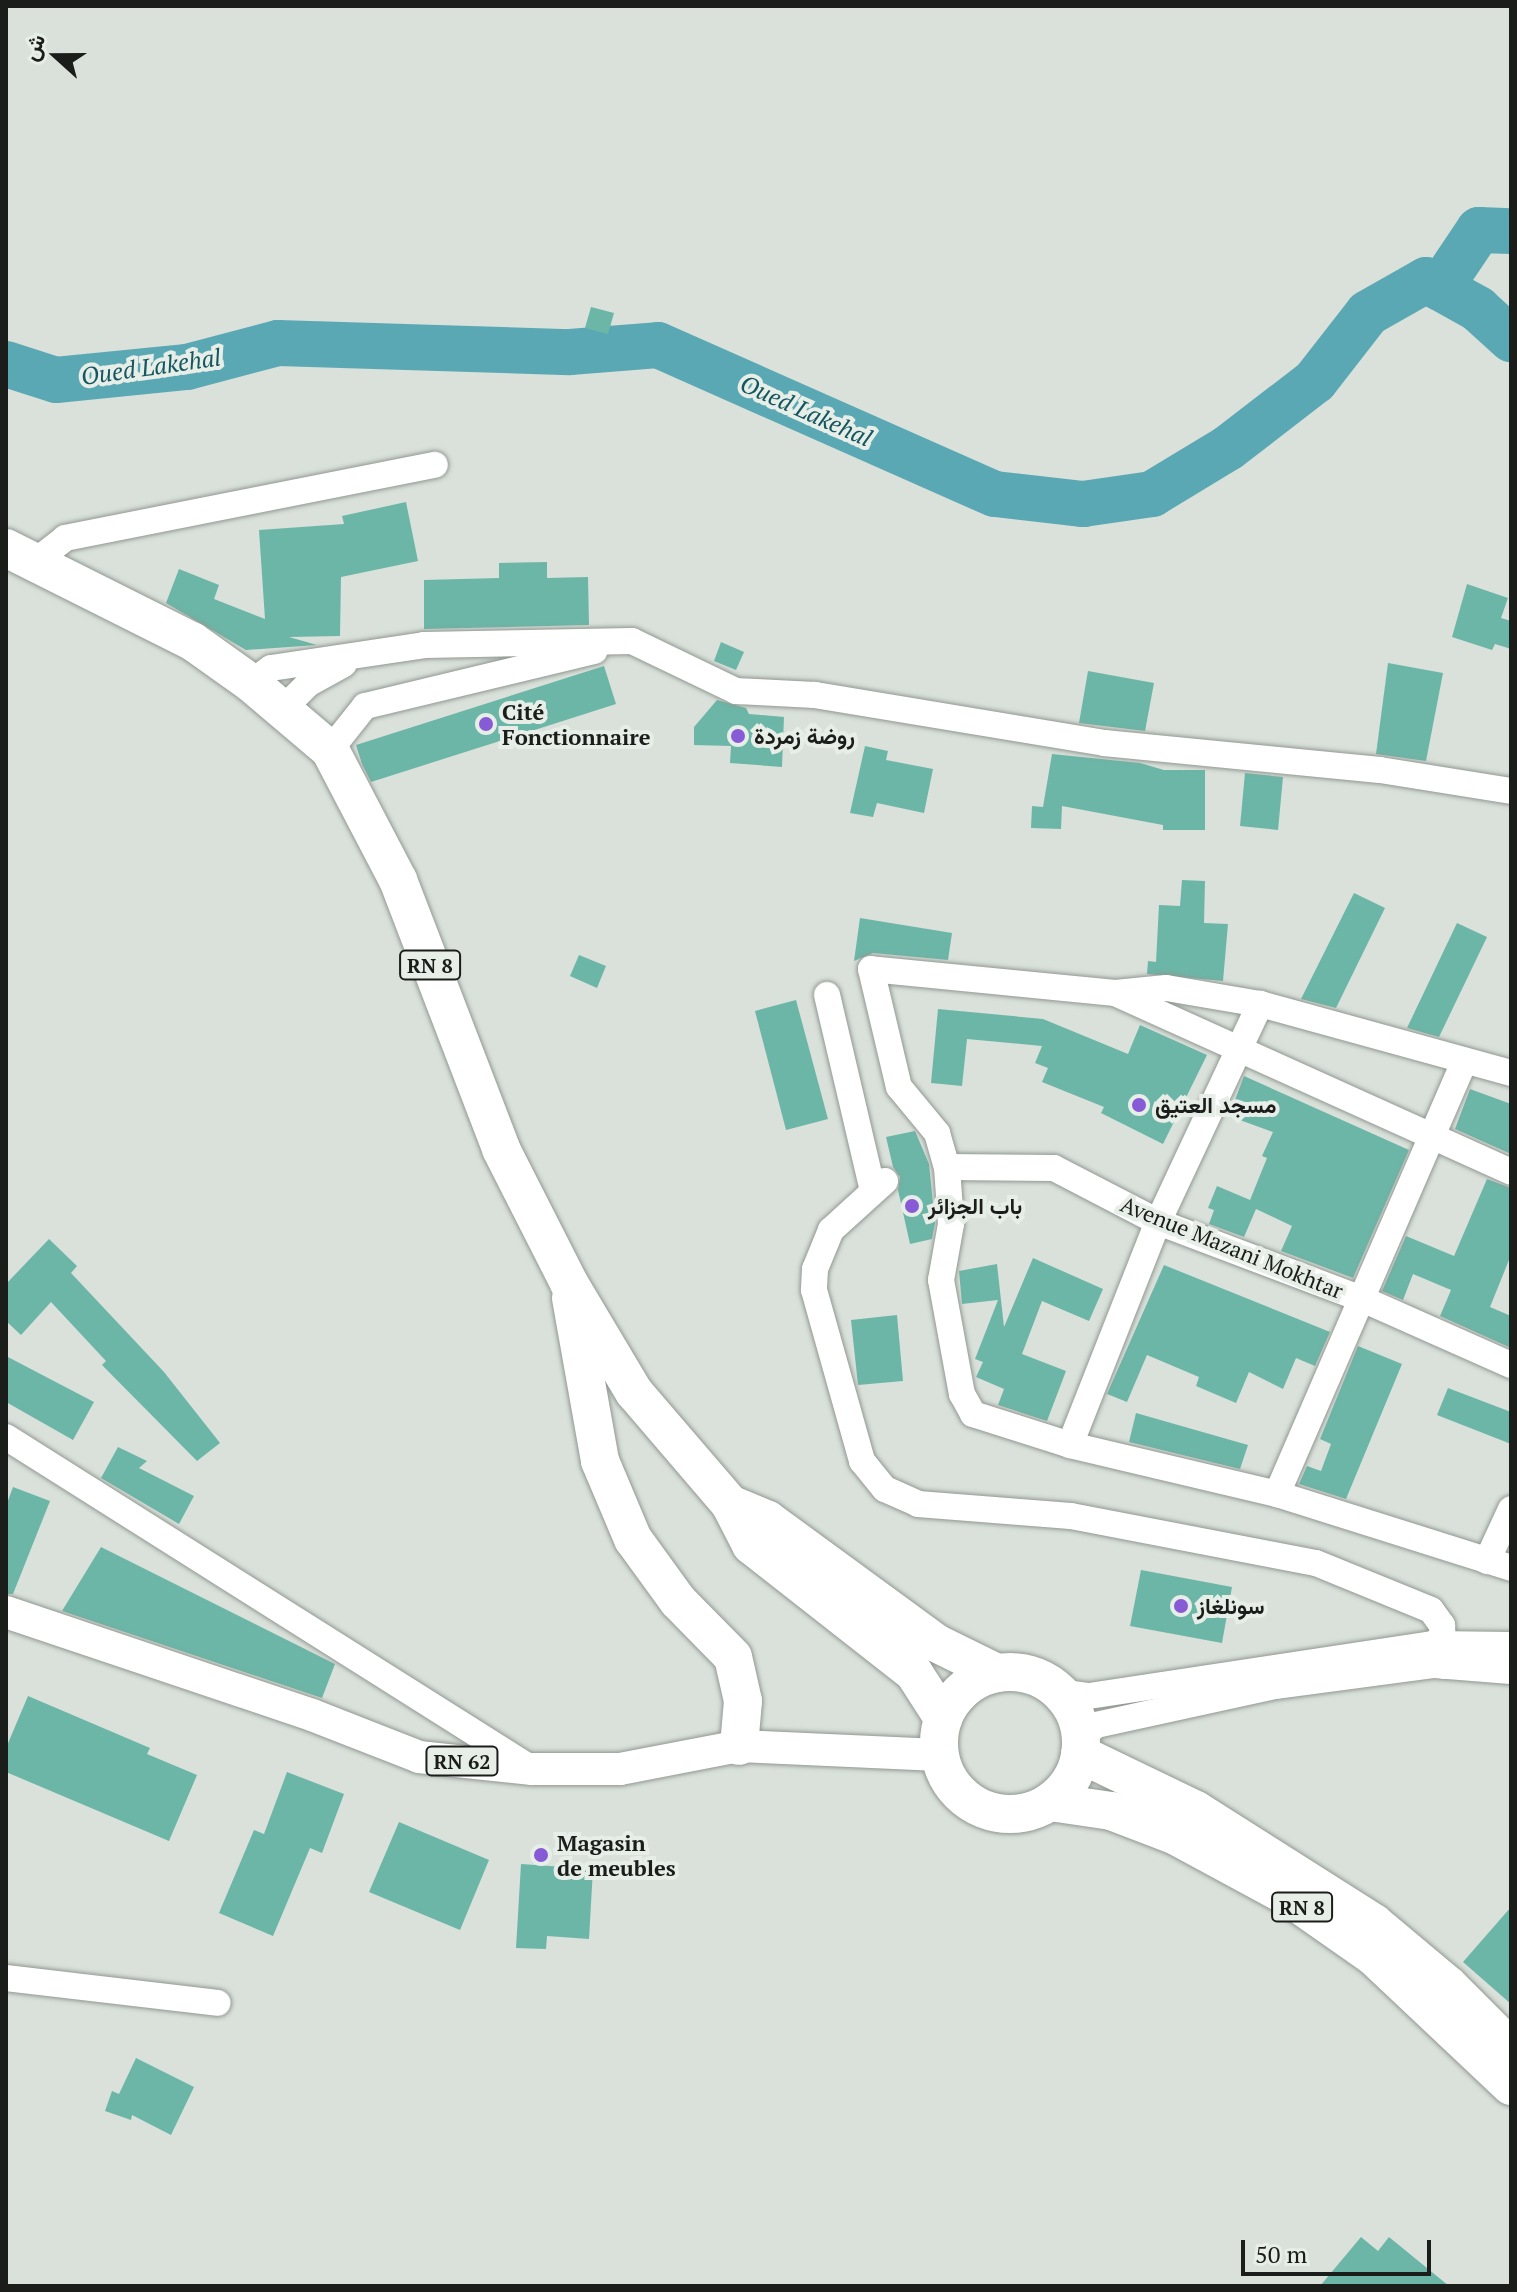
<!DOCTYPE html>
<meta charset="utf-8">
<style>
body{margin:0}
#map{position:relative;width:1517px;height:2292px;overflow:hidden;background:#d9e1da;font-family:"PT Serif",Vazirmatn,serif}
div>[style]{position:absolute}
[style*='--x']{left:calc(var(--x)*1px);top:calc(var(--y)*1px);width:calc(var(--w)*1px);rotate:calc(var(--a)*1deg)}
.river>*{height:46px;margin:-23px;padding:0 23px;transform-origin:23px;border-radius:23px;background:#5ba8b5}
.building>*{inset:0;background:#6cb6a7}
.roads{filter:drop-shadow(0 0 2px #919892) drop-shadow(0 0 2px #919892)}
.minor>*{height:26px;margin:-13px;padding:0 13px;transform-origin:13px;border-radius:13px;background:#fff}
.major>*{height:32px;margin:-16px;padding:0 16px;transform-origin:16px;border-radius:16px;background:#fff}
.highway>*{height:38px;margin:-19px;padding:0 19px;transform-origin:19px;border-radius:19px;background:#fff}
.highway>.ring{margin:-19px;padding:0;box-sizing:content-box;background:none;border:38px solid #fff;border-radius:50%}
.dots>*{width:22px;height:22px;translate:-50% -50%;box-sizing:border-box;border:4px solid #e6eee7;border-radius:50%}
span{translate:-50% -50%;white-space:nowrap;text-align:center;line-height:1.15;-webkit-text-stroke:8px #e6eee7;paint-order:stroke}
.shield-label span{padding:2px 6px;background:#e6eee7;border:2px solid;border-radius:6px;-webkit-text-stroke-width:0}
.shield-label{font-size:20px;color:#1a1d1a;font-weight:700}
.poi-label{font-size:22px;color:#1a1d1a;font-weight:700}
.left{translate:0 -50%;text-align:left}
.street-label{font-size:22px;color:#1a1d1a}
.water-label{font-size:24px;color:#155761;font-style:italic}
.frame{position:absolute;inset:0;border:8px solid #1a1d1a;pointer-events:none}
.north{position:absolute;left:16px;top:16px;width:80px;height:80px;-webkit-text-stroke:6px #e6eee7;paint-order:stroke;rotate:291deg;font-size:22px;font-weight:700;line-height:32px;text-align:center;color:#1a1d1a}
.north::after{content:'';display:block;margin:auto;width:28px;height:36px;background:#1a1d1a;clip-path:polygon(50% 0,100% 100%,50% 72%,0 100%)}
.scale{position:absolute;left:1241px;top:2240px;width:190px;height:36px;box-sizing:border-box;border:4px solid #1a1d1a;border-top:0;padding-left:10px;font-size:24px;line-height:28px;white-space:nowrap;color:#1a1d1a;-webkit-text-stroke:6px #e6eee7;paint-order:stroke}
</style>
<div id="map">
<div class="river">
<i style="--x:1440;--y:288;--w:70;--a:-56.1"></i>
<i style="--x:1479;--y:230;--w:32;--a:2"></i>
<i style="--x:6;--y:364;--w:52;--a:17.7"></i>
<i style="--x:56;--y:380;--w:132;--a:-5.7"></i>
<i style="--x:187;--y:367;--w:94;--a:-14.8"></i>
<i style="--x:278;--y:343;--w:292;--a:1.8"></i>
<i style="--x:570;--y:352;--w:88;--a:-4.5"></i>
<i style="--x:658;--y:345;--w:368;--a:23.9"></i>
<i style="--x:995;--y:494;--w:89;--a:6.5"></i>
<i style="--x:1083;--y:504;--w:70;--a:-8.2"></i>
<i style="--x:1152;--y:494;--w:89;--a:-31.2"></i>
<i style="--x:1228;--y:448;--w:110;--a:-37.6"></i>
<i style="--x:1315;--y:381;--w:86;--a:-52.1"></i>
<i style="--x:1368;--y:313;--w:67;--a:-29.6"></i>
<i style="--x:1426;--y:280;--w:60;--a:29.1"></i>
<i style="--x:1478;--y:309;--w:45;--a:42.3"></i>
</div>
<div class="building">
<i style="clip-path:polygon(591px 307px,614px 313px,608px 334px,585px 328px)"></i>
<i style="clip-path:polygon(406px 502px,418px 561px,341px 577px,340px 636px,289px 637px,317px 645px,246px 650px,166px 603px,179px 569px,219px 585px,214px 599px,265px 619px,259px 530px,344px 524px,342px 516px)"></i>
<i style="clip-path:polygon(547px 562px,547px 578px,588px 577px,589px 625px,424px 629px,424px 580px,499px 578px,499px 563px)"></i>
<i style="clip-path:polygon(1467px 584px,1508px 598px,1501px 618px,1511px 621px,1511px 649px,1495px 644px,1492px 650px,1452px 637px)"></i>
<i style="clip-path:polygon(721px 642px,744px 652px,736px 670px,714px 661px)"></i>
<i style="clip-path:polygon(1388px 663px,1443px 673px,1426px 761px,1376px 754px)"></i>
<i style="clip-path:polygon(604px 666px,616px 704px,371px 782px,362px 764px,356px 745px)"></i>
<i style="clip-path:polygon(1088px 671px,1154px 683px,1145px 731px,1079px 723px)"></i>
<i style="clip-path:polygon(717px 700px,746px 708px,749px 714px,784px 717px,782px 767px,730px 763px,731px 746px,694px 745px,694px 727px)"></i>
<i style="clip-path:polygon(865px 746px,888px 751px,886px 760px,933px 769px,924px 813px,877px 803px,873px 817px,850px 813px)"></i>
<i style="clip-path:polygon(1052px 754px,1140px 763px,1164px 770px,1205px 770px,1205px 830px,1163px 830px,1163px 825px,1062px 806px,1061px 829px,1031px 828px,1032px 806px,1043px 807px)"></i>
<i style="clip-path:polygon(1245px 773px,1283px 777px,1278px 830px,1240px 826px)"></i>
<i style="clip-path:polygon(1182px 880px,1205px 881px,1204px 923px,1228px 924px,1223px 981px,1147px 974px,1148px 961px,1156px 962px,1159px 905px,1180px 906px)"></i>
<i style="clip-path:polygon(1354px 893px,1385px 908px,1336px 1008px,1301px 999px)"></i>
<i style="clip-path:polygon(860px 918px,952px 933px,948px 960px,873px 953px,854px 961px)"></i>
<i style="clip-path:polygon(1457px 923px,1487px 937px,1439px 1037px,1407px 1028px)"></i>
<i style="clip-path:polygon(579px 955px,606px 966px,597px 988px,570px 976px)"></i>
<i style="clip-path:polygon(796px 1000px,828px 1119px,786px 1130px,755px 1011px)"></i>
<i style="clip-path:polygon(938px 1009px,1043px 1019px,1128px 1054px,1140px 1025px,1207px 1055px,1163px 1144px,1101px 1113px,1104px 1107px,1042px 1082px,1048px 1068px,1035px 1063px,1042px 1046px,967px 1039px,962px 1086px,931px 1083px)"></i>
<i style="clip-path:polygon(1244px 1076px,1409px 1150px,1353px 1278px,1281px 1251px,1292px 1226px,1256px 1209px,1244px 1237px,1209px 1224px,1214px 1210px,1208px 1208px,1217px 1186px,1250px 1200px,1267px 1158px,1262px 1156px,1273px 1132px,1229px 1116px)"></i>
<i style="clip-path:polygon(1470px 1089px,1511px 1104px,1511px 1154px,1455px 1129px)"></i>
<i style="clip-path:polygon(915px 1131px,929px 1164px,935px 1223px,932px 1239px,910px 1244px,898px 1190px,900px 1177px,893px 1167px,886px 1137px)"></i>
<i style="clip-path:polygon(1487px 1179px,1511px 1188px,1511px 1255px,1490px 1307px,1511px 1316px,1511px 1348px,1440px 1316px,1451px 1290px,1413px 1274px,1403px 1300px,1382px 1291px,1406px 1236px,1454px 1256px)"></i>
<i style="clip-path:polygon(49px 1239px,77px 1266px,71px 1273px,164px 1372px,220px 1443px,197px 1461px,102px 1365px,106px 1361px,51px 1302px,21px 1335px,6px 1321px,6px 1284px)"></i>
<i style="clip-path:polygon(1033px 1258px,1103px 1289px,1089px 1321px,1042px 1301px,1022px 1354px,1066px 1371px,1047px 1421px,998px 1405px,1004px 1389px,976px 1377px,983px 1362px,975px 1359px,998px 1300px,962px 1304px,959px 1271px,997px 1264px,1004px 1327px)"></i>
<i style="clip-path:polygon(1164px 1265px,1330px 1332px,1315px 1366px,1296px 1358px,1283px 1389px,1249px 1372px,1236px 1403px,1196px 1386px,1199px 1377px,1147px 1355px,1127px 1402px,1107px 1394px)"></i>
<i style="clip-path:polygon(897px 1315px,903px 1381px,858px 1385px,851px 1320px)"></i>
<i style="clip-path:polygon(1358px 1346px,1402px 1364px,1346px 1499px,1299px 1484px,1307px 1466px,1321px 1471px,1331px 1444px,1320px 1439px)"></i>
<i style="clip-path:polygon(6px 1356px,94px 1402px,73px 1440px,6px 1402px)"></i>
<i style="clip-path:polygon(1448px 1388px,1511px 1412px,1511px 1444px,1437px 1415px)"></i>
<i style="clip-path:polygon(1136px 1413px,1248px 1445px,1240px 1469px,1129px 1442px)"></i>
<i style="clip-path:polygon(118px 1447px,147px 1461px,139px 1468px,194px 1496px,179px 1524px,101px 1478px)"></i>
<i style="clip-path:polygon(13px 1487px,50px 1501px,13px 1594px,6px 1594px,6px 1506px)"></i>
<i style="clip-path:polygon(101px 1547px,335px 1664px,322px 1698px,62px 1611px)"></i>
<i style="clip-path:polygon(1141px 1570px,1232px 1587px,1222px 1643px,1130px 1626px)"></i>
<i style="clip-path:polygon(28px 1696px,150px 1748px,147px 1754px,197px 1775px,169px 1841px,6px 1772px,6px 1748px)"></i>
<i style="clip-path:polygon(287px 1772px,344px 1794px,322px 1853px,310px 1848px,273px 1936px,219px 1913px,254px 1830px,264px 1834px)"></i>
<i style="clip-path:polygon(399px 1822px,489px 1860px,460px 1930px,369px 1892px)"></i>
<i style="clip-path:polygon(521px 1864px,593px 1869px,589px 1939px,547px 1936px,546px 1949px,516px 1948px)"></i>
<i style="clip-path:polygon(1511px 1907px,1511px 2004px,1463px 1962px)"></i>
<i style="clip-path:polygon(136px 2058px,194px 2087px,171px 2135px,132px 2115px,131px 2120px,105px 2111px,112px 2091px,119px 2094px)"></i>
<i style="clip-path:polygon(1361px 2237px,1378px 2251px,1389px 2237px,1449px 2286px,1320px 2286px)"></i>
</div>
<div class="roads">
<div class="minor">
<i style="--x:36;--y:561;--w:37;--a:-38"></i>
<i style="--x:65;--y:538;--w:377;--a:-11.2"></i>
<i style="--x:251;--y:683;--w:25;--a:-37"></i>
<i style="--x:271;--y:668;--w:155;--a:-8.5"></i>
<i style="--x:424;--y:645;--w:208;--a:-1.1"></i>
<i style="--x:632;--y:641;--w:115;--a:25.7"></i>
<i style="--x:736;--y:691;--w:79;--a:2.9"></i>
<i style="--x:815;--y:695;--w:293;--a:9.4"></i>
<i style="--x:1104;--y:743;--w:277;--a:5.6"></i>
<i style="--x:1380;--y:770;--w:133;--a:9.1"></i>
<i style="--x:283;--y:709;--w:35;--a:-45"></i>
<i style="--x:308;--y:684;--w:41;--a:-29.1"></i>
<i style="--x:330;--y:750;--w:56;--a:-51.5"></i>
<i style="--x:365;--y:706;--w:236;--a:-13.5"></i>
<i style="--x:1117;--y:994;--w:432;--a:24.3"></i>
<i style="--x:827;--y:995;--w:201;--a:76.8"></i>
<i style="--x:1511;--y:1073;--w:260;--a:-164.6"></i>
<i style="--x:1260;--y:1004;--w:95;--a:-170.3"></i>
<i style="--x:1166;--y:988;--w:51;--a:174.4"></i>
<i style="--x:1115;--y:993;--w:245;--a:-174.4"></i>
<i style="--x:871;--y:969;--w:121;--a:76.7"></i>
<i style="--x:899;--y:1087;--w:60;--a:50.4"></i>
<i style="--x:937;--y:1133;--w:35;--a:74"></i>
<i style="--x:947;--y:1167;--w:57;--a:86"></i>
<i style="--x:951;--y:1224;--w:57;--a:100.1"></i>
<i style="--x:941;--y:1280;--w:116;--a:79.6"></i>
<i style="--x:962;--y:1394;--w:23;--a:61"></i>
<i style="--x:973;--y:1414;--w:102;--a:17.7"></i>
<i style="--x:1070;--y:1445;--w:213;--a:13.3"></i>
<i style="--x:1277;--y:1494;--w:245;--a:17.5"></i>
<i style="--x:947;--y:1167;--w:107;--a:0.5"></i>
<i style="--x:1054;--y:1168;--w:117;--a:27.4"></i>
<i style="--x:1158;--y:1222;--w:218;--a:20.7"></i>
<i style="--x:1362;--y:1299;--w:163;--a:23.9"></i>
<i style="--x:885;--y:1181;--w:73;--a:137.8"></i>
<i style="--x:831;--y:1230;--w:42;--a:112.3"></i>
<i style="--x:815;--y:1269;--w:21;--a:93"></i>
<i style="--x:814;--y:1290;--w:178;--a:74.3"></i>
<i style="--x:862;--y:1461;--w:36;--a:51"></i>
<i style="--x:885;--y:1489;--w:36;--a:24"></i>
<i style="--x:918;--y:1504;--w:153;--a:4.5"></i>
<i style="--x:1071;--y:1516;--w:249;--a:10.9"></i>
<i style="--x:1316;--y:1563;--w:124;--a:22.2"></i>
<i style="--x:1431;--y:1610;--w:19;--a:54"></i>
<i style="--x:1442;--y:1625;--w:41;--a:87.2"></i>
<i style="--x:6;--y:1437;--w:622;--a:32.26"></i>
<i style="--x:1070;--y:1445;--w:240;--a:-68.5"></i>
<i style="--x:1158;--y:1222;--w:241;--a:-64.9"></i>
<i style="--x:1277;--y:1494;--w:471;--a:-66.6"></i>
<i style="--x:1487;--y:1561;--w:57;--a:-65.2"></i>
<i style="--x:1060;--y:1692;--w:29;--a:8"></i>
<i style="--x:1089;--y:1696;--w:347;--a:-8.6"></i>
<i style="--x:1432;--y:1644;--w:79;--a:0.7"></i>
<i style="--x:1080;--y:1739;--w:21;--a:-41"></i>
<i style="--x:1096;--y:1725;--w:183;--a:-12.3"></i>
<i style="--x:1275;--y:1686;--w:161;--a:-7.5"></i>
<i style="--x:1435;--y:1665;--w:76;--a:4.5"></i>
<i style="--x:6;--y:1978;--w:213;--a:6.7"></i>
</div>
<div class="major">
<i style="--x:6;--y:1612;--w:323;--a:18.6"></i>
<i style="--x:312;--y:1715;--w:115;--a:21.4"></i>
<i style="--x:419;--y:1757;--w:114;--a:6.1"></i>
<i style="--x:532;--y:1769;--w:88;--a:0"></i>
<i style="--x:620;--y:1769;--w:121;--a:-10.9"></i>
<i style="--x:739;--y:1746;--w:200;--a:2.6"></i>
</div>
<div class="highway">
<i style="--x:6;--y:548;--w:208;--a:26.6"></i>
<i style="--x:192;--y:641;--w:72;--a:35.4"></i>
<i style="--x:251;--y:683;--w:104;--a:40.3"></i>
<i style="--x:330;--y:750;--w:147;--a:62.4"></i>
<i style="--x:398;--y:880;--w:288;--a:69"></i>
<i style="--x:501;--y:1149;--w:150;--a:63.1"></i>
<i style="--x:569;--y:1283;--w:127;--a:59.2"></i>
<i style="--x:634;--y:1392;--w:148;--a:49.4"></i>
<i style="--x:730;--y:1504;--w:46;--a:62.9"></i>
<i style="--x:751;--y:1545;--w:207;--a:38.1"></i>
<i style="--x:914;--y:1673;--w:54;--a:57.2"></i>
<i style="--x:571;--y:1298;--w:166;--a:79.9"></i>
<i style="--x:600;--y:1461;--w:85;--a:67.1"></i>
<i style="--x:633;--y:1539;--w:77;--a:54"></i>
<i style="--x:678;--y:1601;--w:78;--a:45.5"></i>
<i style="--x:733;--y:1657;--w:45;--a:77.2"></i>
<i style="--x:743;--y:1701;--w:45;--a:95.1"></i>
<i style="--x:730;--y:1504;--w:41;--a:22.8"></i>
<i style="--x:768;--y:1520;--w:208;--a:36.2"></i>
<i style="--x:936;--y:1643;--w:68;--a:26.2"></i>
<i class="ring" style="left:939px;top:1672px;width:104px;height:104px"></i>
<i style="--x:1080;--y:1754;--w:129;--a:25.8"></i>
<i style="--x:1196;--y:1810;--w:211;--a:32.4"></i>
<i style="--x:1374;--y:1923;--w:97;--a:40"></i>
<i style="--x:1448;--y:1985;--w:89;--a:45"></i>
<i style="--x:1050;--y:1802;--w:62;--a:8.4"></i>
<i style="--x:1111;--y:1811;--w:70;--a:21"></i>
<i style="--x:1176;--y:1836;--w:126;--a:28.4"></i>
<i style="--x:1287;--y:1896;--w:106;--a:35"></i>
<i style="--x:1374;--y:1957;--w:188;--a:43.3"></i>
</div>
</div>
<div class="dots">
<i style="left:486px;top:724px;background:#875bd5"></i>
<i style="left:738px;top:736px;background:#875bd5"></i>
<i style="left:1139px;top:1105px;background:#875bd5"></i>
<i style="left:912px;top:1206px;background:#875bd5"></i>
<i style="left:1181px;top:1606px;background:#875bd5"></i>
<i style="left:541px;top:1855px;background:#875bd5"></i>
</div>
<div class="shield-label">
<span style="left:430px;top:965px">RN 8</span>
<span style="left:462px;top:1761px">RN 62</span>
<span style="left:1302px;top:1907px">RN 8</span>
</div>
<div class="poi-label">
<span class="left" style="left:502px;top:724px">Cité<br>Fonctionnaire</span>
<span class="left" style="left:754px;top:736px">روضة زمردة</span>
<span class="left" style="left:1155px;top:1105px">مسجد العتيق</span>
<span class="left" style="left:928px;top:1206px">باب الجزائر</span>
<span class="left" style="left:1197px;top:1606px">سونلغاز</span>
<span class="left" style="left:557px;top:1855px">Magasin<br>de meubles</span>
</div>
<div class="street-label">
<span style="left:1232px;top:1247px;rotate:22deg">Avenue Mazani Mokhtar</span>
</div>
<div class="water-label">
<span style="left:151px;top:367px;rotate:-8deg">Oued Lakehal</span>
<span style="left:806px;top:411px;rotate:24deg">Oued Lakehal</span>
</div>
<div class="frame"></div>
<div class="north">ش</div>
<div class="scale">50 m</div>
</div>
